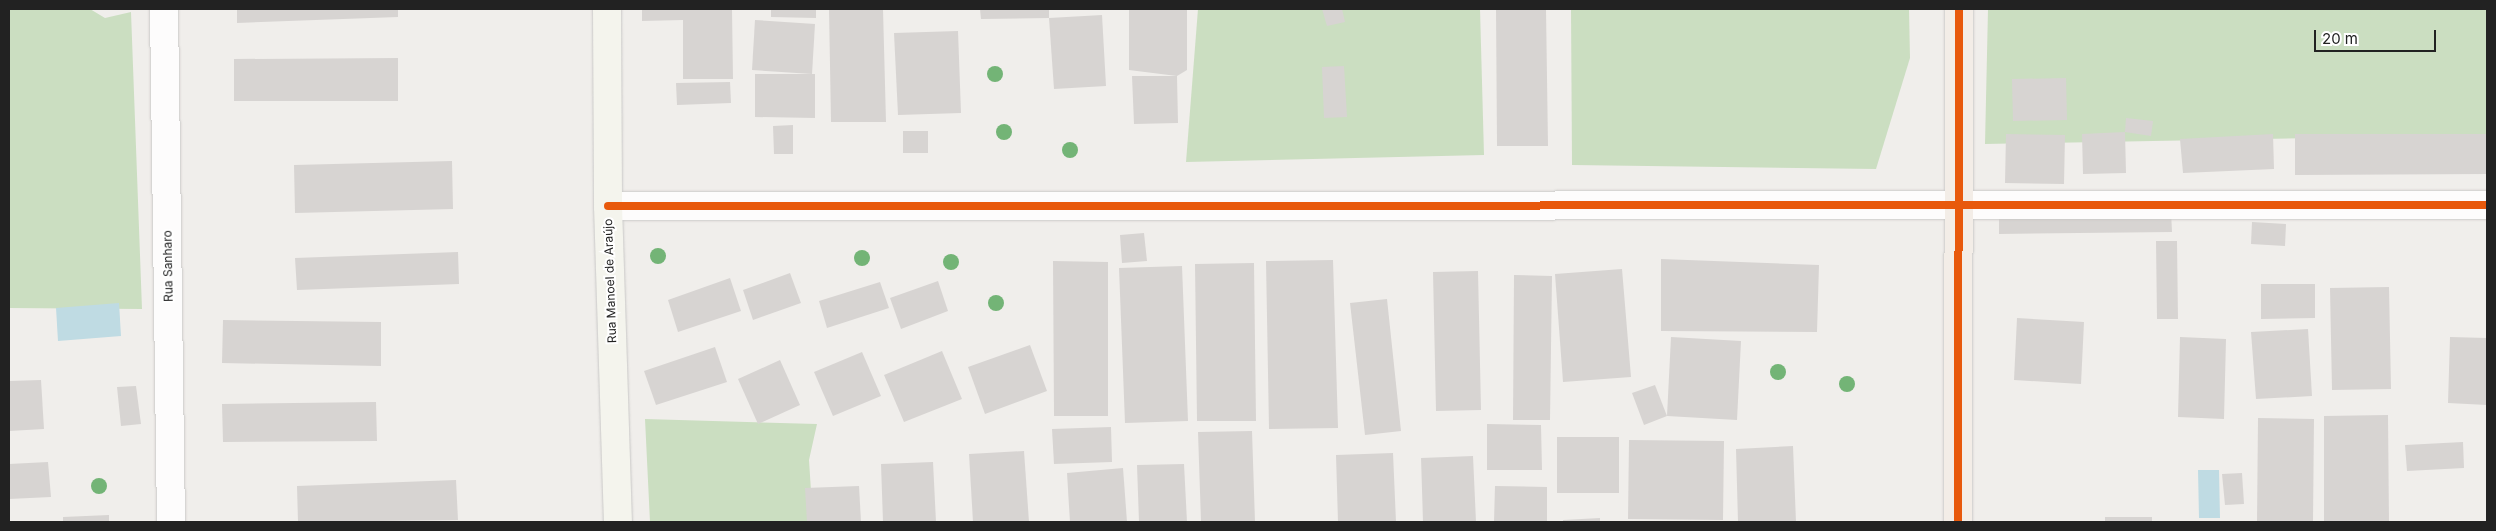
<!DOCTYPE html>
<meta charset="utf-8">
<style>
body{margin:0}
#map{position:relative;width:2496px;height:531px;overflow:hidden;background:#f0eeeb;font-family:Inter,sans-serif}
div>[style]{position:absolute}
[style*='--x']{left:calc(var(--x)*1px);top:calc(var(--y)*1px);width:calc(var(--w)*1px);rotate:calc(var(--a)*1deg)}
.forest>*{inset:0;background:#cbdec1}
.water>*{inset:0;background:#bfdbe3}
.building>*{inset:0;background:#d7d4d2}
.roads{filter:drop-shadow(0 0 1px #c9c8c7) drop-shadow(0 0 1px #c9c8c7)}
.street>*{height:28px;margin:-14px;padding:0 14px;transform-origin:14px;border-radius:14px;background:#fdfcfc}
.secondary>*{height:28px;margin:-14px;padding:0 14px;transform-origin:14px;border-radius:14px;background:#f4f4ed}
.primary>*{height:28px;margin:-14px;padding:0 14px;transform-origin:14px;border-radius:14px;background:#f3ede7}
.cycleway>*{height:8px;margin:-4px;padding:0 4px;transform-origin:4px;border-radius:4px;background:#e8590c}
.trees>*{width:16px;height:16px;margin:-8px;border-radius:50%;background:#73b476}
span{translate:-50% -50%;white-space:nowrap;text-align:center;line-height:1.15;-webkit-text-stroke:4px #fff;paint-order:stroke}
.street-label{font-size:12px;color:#222}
.frame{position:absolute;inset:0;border:10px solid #222;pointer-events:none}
.scale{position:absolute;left:2314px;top:30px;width:122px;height:22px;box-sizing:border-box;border:2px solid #222;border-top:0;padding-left:6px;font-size:15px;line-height:18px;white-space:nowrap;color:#222;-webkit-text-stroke:4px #fff;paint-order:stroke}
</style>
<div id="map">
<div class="forest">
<i style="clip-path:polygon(9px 9px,90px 9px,105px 18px,131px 12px,142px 309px,9px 308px)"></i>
<i style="clip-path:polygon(1198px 9px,1480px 9px,1484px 155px,1186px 162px)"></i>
<i style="clip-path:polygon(1571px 9px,1909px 9px,1910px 58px,1876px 169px,1572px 165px)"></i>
<i style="clip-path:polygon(1988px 9px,2487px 9px,2487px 135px,1985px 144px)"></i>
<i style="clip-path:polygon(645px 419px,817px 424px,809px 460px,813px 522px,650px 522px)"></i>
</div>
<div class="water">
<i style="clip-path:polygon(119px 303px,121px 336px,58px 341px,56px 308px)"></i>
<i style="clip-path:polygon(2198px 470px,2219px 470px,2220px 518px,2199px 518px)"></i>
</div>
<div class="building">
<i style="clip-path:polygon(237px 9px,398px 9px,398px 17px,237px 23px)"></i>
<i style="clip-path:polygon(642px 9px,732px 9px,733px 79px,683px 79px,683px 20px,642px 21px)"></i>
<i style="clip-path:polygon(771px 9px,816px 9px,816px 18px,771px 17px)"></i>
<i style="clip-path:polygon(829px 9px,883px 9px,886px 122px,831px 122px)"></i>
<i style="clip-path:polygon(980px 9px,1049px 9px,1049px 18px,981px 19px)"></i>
<i style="clip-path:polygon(1129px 9px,1187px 9px,1187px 70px,1177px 76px,1129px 70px)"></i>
<i style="clip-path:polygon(1322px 9px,1342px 9px,1345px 22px,1327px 26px)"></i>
<i style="clip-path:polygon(1496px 9px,1546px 9px,1548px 146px,1497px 146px)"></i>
<i style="clip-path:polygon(1102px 15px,1106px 86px,1054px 89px,1049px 18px)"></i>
<i style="clip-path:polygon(755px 20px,815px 24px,812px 74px,752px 70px)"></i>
<i style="clip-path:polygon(958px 31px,961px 113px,898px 115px,894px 33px)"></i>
<i style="clip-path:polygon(398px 58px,398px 101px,234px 101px,234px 59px)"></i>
<i style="clip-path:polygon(1344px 66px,1347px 117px,1324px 118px,1322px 67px)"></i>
<i style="clip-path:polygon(755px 74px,815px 74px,815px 118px,755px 117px)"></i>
<i style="clip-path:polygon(1132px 76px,1177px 76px,1178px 123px,1134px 124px)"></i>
<i style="clip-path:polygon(2066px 78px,2067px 120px,2013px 121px,2012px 79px)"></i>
<i style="clip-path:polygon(730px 82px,731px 103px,677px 105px,676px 83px)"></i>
<i style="clip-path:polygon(2126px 118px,2153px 121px,2151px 136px,2125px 132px)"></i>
<i style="clip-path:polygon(793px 125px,793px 154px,774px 154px,773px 126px)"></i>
<i style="clip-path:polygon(903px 131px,928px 131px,928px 153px,903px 153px)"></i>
<i style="clip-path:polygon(2125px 132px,2126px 173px,2083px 174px,2082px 134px)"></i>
<i style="clip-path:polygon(2006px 134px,2065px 135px,2064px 184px,2005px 183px)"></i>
<i style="clip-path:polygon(2273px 134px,2274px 169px,2183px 173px,2180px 139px)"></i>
<i style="clip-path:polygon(2295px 134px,2487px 134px,2487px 174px,2295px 175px)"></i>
<i style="clip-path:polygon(452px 161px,453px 209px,295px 213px,294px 165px)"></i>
<i style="clip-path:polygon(2171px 211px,2172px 232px,1999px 234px,1999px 212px)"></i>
<i style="clip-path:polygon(2252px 222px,2286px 224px,2285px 246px,2251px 244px)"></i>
<i style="clip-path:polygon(1144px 233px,1147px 261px,1122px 263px,1120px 235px)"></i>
<i style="clip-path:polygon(2156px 241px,2177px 241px,2178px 319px,2157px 319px)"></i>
<i style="clip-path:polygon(458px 252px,459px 284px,297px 290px,295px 258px)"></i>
<i style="clip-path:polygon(1661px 259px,1819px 265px,1817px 332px,1661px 331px)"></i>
<i style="clip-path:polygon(1333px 260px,1338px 428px,1269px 429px,1266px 261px)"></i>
<i style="clip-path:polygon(1053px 261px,1108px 262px,1108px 416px,1054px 416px)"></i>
<i style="clip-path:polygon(1254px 263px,1256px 421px,1197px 421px,1195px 264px)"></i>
<i style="clip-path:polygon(1182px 266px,1188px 421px,1125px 423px,1119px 268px)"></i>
<i style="clip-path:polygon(1622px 269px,1631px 377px,1563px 382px,1555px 274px)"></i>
<i style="clip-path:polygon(1478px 271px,1481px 410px,1436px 411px,1433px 272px)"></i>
<i style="clip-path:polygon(790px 273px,801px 303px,753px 320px,743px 290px)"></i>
<i style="clip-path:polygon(1514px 275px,1552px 276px,1550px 420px,1513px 420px)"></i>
<i style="clip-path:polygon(730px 278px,741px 311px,678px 332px,668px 300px)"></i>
<i style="clip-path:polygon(938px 281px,948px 311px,901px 329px,890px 298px)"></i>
<i style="clip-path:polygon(880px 282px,889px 308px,827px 328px,819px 301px)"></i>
<i style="clip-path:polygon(2261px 284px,2315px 284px,2315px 318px,2261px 319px)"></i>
<i style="clip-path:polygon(2389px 287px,2391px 389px,2332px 390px,2330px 288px)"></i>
<i style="clip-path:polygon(1387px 299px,1401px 431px,1365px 435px,1350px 303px)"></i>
<i style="clip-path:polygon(2017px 318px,2084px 322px,2081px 384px,2014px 380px)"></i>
<i style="clip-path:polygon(223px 320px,381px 322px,381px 366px,222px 363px)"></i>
<i style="clip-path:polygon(2308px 329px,2312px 396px,2256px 399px,2251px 332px)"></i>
<i style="clip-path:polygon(1671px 337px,1741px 341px,1737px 420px,1667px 416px)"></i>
<i style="clip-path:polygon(2180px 337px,2226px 339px,2224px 419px,2178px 417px)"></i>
<i style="clip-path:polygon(2450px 337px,2487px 338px,2487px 405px,2448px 403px)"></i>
<i style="clip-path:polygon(1030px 345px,1047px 391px,985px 414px,968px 367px)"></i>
<i style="clip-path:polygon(715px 347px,727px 382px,656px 405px,644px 371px)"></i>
<i style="clip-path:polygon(942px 351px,962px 399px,904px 422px,884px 375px)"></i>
<i style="clip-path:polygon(862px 352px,881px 396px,833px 416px,814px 372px)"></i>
<i style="clip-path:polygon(780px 360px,800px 405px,758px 424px,738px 379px)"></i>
<i style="clip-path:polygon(41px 380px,44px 429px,9px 431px,9px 381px)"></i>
<i style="clip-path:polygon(1655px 385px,1667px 416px,1644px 425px,1632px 393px)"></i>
<i style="clip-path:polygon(136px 386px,141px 424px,121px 426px,117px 387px)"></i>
<i style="clip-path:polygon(376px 402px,377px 441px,223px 442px,222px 404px)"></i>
<i style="clip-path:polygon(2388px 415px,2389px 522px,2324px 522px,2324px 416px)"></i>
<i style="clip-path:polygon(2258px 418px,2314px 419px,2313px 522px,2257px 522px)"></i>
<i style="clip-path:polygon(1487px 424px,1541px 425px,1542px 470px,1487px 470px)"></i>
<i style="clip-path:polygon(1111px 427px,1112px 462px,1054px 464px,1052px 429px)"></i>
<i style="clip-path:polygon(1252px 431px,1255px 522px,1201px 522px,1198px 432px)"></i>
<i style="clip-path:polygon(1557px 437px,1619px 437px,1619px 493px,1557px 493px)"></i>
<i style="clip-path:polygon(1629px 440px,1724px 441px,1723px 520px,1628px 519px)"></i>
<i style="clip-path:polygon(2463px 442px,2464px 468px,2407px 471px,2405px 445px)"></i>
<i style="clip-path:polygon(1793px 446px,1796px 522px,1738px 522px,1736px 449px)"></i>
<i style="clip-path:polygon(1024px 451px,1029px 522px,973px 522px,969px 454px)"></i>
<i style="clip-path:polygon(1393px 453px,1396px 522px,1338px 522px,1336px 455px)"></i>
<i style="clip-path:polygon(1473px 456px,1476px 522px,1423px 522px,1421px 458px)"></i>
<i style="clip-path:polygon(48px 462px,51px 497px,9px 499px,9px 464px)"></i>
<i style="clip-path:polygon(933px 462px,936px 522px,883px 522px,881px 464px)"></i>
<i style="clip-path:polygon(1184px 464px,1187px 522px,1139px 522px,1137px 465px)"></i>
<i style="clip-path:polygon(1123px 468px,1127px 522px,1070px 522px,1067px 473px)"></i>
<i style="clip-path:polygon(2242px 473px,2244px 504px,2225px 505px,2222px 474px)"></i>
<i style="clip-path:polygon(456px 480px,458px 520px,298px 522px,297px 486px)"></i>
<i style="clip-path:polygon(859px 486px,861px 522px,807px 522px,805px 488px)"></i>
<i style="clip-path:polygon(1495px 486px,1547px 487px,1547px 522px,1494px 522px)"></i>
<i style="clip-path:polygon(109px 515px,109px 522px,63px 522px,63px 517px)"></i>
<i style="clip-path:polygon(2105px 517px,2152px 517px,2152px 522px,2105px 522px)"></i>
<i style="clip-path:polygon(1600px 518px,1600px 522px,1563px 522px,1563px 520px)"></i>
</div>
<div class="roads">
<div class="street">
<i style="--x:164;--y:9;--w:513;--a:89.22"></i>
<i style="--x:608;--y:206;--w:1879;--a:-0.03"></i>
</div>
<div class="secondary">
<i style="--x:607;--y:9;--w:197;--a:89.7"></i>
<i style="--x:608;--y:206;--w:316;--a:88.2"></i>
</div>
<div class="primary">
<i style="--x:1958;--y:522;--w:513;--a:-89.89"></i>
</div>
</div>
<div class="cycleway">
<i style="--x:608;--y:206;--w:1879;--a:-0.03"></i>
<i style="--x:1958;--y:522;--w:513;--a:-89.89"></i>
</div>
<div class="trees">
<i style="left:995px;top:74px"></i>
<i style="left:1004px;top:132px"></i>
<i style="left:1070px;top:150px"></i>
<i style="left:658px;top:256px"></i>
<i style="left:862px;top:258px"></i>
<i style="left:951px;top:262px"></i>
<i style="left:996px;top:303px"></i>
<i style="left:1778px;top:372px"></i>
<i style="left:1847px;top:384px"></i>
<i style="left:99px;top:486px"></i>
</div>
<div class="street-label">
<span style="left:168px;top:266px;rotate:-91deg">Rua Sanharo</span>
<span style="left:610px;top:281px;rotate:-92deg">Rua Manoel de Araújo</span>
</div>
<div class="frame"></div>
<div class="scale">20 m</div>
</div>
